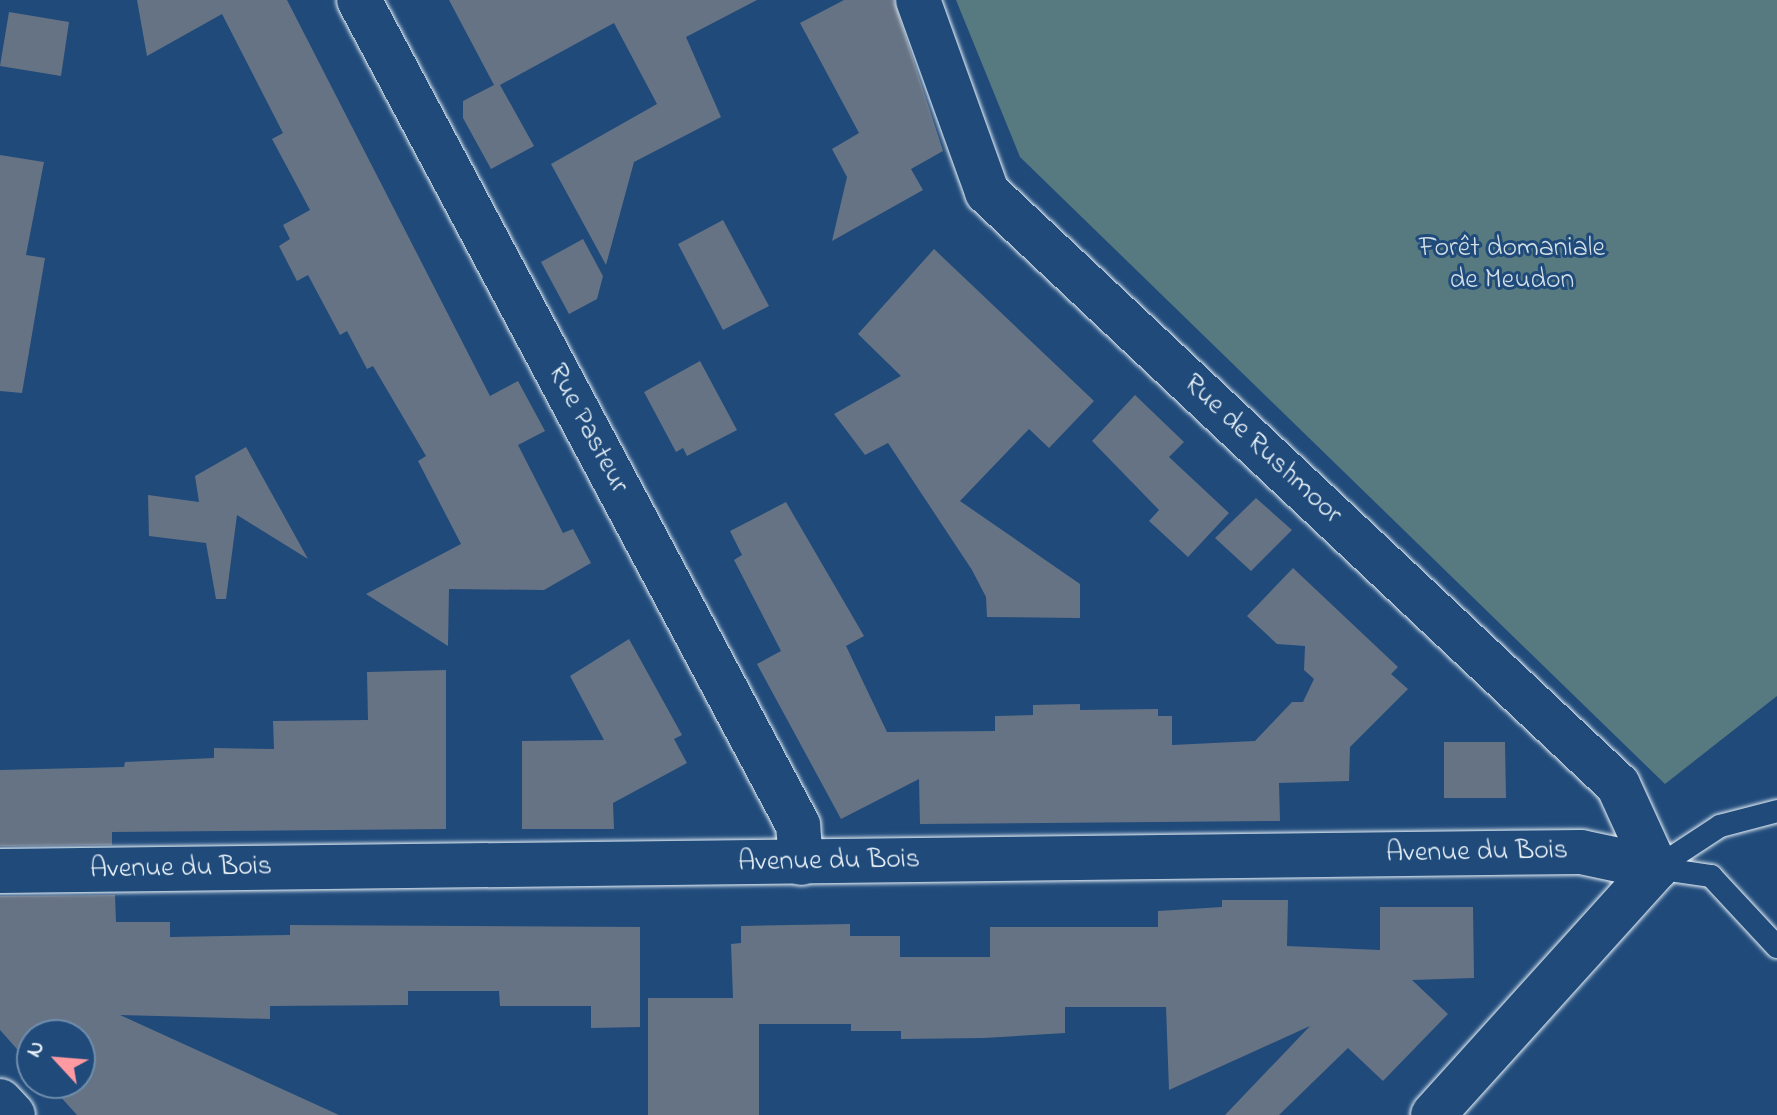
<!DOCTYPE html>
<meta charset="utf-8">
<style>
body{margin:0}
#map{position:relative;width:1777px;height:1115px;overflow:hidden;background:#1f4a7a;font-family:"Indie Flower",sans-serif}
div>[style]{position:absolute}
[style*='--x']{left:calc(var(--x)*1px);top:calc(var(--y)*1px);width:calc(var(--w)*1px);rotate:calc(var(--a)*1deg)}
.green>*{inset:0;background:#567a7f}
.building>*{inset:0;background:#667385}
.roads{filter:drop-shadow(0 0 2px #e8f1f8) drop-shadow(0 0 2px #e8f1f8)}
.lane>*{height:22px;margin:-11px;padding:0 11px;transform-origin:11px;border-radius:11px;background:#1f4a7a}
.street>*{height:44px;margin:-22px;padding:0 22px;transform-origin:22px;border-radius:22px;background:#1f4a7a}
span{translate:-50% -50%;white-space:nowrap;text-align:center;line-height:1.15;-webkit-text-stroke:6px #1f4a7a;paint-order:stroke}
.park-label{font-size:28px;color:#d2dfe6}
.street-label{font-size:28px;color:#e8f1f8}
.north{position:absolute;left:16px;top:1019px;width:80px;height:80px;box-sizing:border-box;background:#1f4a7a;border:2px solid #6f8dac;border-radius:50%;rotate:296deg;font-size:22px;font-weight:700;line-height:32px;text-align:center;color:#e8f1f8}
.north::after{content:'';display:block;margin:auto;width:28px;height:36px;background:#ff9aa2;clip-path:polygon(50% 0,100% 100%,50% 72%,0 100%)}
</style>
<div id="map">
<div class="green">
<i style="clip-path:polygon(956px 0,1777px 0,1777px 696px,1665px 784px,1020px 157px)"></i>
</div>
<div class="building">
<i style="clip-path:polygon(137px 0,287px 0,490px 396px,518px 381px,545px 431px,518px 445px,563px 533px,573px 529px,591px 563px,544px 590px,449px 589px,448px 646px,366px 594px,461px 544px,418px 461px,426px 456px,373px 366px,367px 369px,347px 331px,340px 335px,308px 275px,297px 281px,279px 246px,290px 239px,283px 225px,310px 210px,272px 139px,283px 133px,222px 14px,147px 56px)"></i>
<i style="clip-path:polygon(449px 0,757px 0,686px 37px,721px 117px,634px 162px,606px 265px,551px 164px,657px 104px,614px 23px,500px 85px,534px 146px,491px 169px,463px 118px,463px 101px,494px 85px)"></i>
<i style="clip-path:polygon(844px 0,894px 0,943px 151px,911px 169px,923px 190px,832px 241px,847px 177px,832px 149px,859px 133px,800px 23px)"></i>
<i style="clip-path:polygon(9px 12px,69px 22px,61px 76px,0 66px)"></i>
<i style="clip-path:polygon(0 155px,44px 162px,26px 255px,45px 258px,22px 393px,0 391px)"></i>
<i style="clip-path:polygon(723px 220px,769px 306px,723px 330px,678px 244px)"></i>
<i style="clip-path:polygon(583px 239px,603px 276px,597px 299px,569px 314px,541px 262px)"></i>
<i style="clip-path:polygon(934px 249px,1094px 401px,1049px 448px,1029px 429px,960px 501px,1080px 584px,1080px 618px,987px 617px,986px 597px,972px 570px,888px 443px,865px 455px,834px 414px,901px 376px,858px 334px)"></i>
<i style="clip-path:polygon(700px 361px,737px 430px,687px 456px,683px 448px,676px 452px,644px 392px)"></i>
<i style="clip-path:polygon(1135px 395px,1184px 442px,1169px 457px,1229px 513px,1188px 557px,1149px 521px,1159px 510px,1092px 441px)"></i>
<i style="clip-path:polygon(246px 447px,308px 559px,237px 515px,226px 599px,216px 599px,206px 543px,149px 536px,148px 495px,199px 502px,195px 476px)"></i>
<i style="clip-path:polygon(1256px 498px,1292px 530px,1251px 571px,1215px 538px)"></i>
<i style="clip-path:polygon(786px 502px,864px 636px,846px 646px,887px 732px,995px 731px,995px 716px,1033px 715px,1033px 705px,1080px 704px,1080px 710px,1158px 709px,1158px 716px,1172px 716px,1172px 745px,1255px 741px,1292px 702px,1303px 702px,1314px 679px,1304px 670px,1305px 646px,1277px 644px,1247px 616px,1293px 568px,1398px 667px,1391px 674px,1408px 689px,1350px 747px,1349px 781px,1279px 783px,1280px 821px,920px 824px,919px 779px,841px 819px,757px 664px,781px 651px,734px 560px,742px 555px,730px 531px)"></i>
<i style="clip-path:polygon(629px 639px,682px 735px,674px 739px,687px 763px,613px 803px,614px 829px,522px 829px,522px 741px,604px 740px,570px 676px)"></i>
<i style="clip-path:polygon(446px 670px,446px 829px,112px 832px,112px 845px,0 846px,0 770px,124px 767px,125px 762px,214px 758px,214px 748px,274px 749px,273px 721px,368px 720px,367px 672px)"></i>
<i style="clip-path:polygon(1444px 742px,1505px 742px,1506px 798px,1444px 798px)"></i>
<i style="clip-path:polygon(115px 895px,116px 922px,170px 922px,170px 937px,290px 935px,290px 925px,640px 927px,640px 1027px,591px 1028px,591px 1006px,500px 1006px,499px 991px,408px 991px,408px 1005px,270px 1006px,270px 1019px,120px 1015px,339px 1115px,77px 1115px,48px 1083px,80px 1083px,80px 1035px,32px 1035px,32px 1066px,0 1030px,0 896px)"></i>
<i style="clip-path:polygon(1222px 900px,1288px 900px,1287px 946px,1380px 950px,1380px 907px,1473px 907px,1474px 978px,1412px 980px,1448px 1014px,1383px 1081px,1348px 1048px,1279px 1115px,1225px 1115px,1310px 1026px,1169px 1090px,1166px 1007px,1065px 1007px,1065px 1033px,984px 1038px,901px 1039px,901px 1031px,851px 1031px,851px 1024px,759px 1024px,759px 1115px,648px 1115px,648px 998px,733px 998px,731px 944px,741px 943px,741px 926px,850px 924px,850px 936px,900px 936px,900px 957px,990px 957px,990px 927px,1158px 927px,1158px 911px,1222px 907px)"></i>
</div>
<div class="roads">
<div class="lane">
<i style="--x:1656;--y:868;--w:56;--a:8.3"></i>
<i style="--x:1711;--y:876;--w:97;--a:47.1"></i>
<i style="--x:1656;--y:868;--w:77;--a:-33.3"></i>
<i style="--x:1720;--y:826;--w:59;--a:-14.7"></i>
</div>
<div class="street">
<i style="--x:359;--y:0;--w:935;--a:61.98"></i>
<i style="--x:798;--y:825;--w:38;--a:85"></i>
<i style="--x:918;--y:0;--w:204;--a:70.2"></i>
<i style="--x:987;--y:192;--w:866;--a:43.22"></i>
<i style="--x:1618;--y:785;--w:91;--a:65.4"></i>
<i style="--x:0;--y:871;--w:1581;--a:-0.69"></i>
<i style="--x:1581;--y:852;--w:77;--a:12"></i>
<i style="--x:0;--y:1101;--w:19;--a:47"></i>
<i style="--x:1433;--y:1115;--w:333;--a:-47.9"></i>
</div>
</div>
<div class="park-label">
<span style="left:1512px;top:265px">Forêt domaniale<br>de Meudon</span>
</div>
<div class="street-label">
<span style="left:587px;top:429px;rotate:62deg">Rue Pasteur</span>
<span style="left:1262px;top:450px;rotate:43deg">Rue de Rushmoor</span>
<span style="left:1477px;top:853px;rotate:-1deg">Avenue du Bois</span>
<span style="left:829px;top:862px;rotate:-1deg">Avenue du Bois</span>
<span style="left:181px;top:869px;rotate:-1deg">Avenue du Bois</span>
</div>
<div class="north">N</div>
</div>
